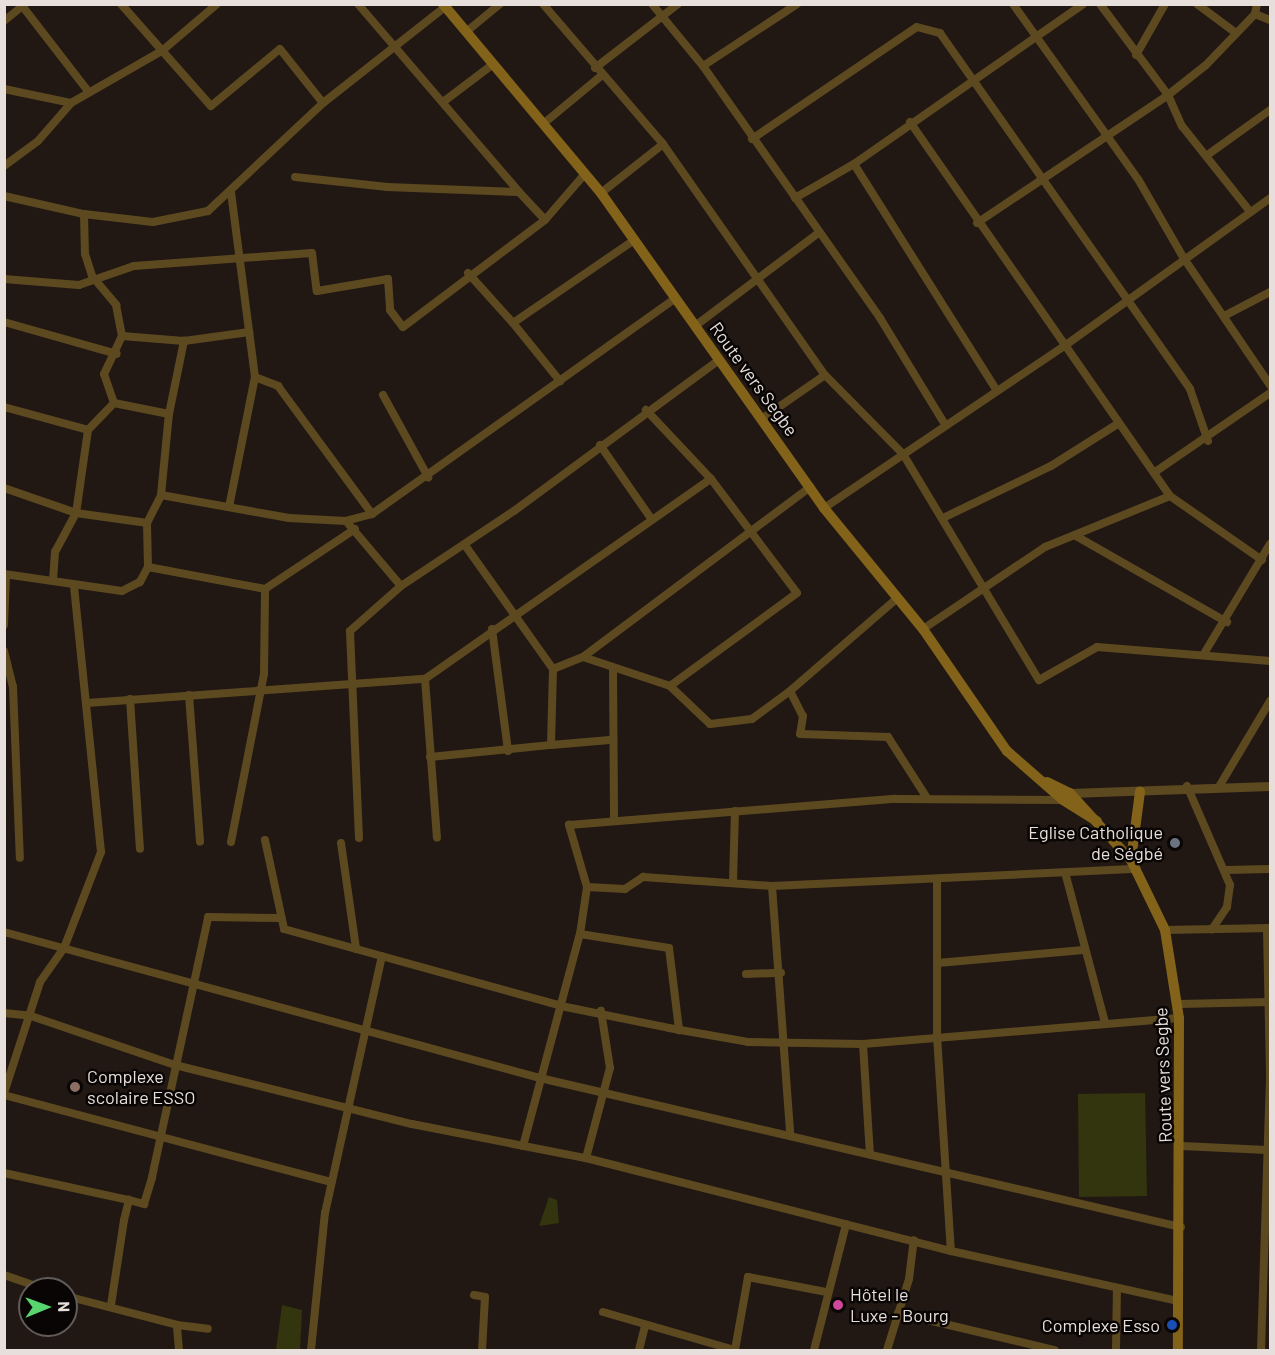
<!DOCTYPE html>
<meta charset="utf-8">
<style>
body{margin:0}
#map{position:relative;width:1275px;height:1355px;overflow:hidden;background:#221813;font-family:Barlow,sans-serif}
div>[style]{position:absolute}
[style*='--x']{left:calc(var(--x)*1px);top:calc(var(--y)*1px);width:calc(var(--w)*1px);rotate:calc(var(--a)*1deg)}
.green>*{inset:0;background:#32350d}
.minor>*{height:8px;margin:-4px;padding:0 4px;transform-origin:4px;border-radius:4px;background:#5d4920}
.tertiary>*{height:9px;margin:-4.5px;padding:0 4.5px;transform-origin:4.5px;border-radius:4.5px;background:#5d4920}
.secondary>*{height:10px;margin:-5px;padding:0 5px;transform-origin:5px;border-radius:5px;background:#83621a}
.dots>*{width:16px;height:16px;translate:-50% -50%;box-sizing:border-box;border:3px solid #080504;border-radius:50%}
span{translate:-50% -50%;white-space:nowrap;text-align:center;line-height:1.15;-webkit-text-stroke:5px #080504;paint-order:stroke}
.street-label{font-size:18px;color:#e6dfdb}
.poi-label{font-size:18px;color:#e6dfdb}
.right{translate:-100% -50%;text-align:right}
.left{translate:0 -50%;text-align:left}
.frame{position:absolute;inset:0;border:6px solid #e6dfdb;pointer-events:none}
.north{position:absolute;left:18px;top:1277px;width:60px;height:60px;box-sizing:border-box;background:#080504;border:2px solid #615c5a;border-radius:50%;rotate:89deg;font-size:16px;font-weight:700;line-height:24px;text-align:center;color:#e6dfdb}
.north::after{content:'';display:block;margin:auto;width:21px;height:27px;background:#59d56f;clip-path:polygon(50% 0,100% 100%,50% 72%,0 100%)}
</style>
<div id="map">
<div class="green">
<i style="clip-path:polygon(1145px 1093px,1147px 1196px,1079px 1197px,1078px 1094px)"></i>
<i style="clip-path:polygon(549px 1197px,557px 1200px,559px 1223px,539px 1226px)"></i>
<i style="clip-path:polygon(282px 1305px,302px 1310px,300px 1350px,276px 1350px)"></i>
</div>
<div class="minor">
<i style="--x:121;--y:4;--w:136;--a:48.6"></i>
<i style="--x:211;--y:106;--w:89;--a:-39.6"></i>
<i style="--x:280;--y:49;--w:69;--a:51.5"></i>
<i style="--x:358;--y:4;--w:248;--a:49.4"></i>
<i style="--x:543;--y:4;--w:184;--a:49.4"></i>
<i style="--x:663;--y:144;--w:282;--a:55"></i>
<i style="--x:825;--y:375;--w:111;--a:45.4"></i>
<i style="--x:903;--y:454;--w:264;--a:59"></i>
<i style="--x:1039;--y:680;--w:67;--a:-29.6"></i>
<i style="--x:1097;--y:647;--w:174;--a:4.6"></i>
<i style="--x:652;--y:4;--w:80;--a:50.6"></i>
<i style="--x:703;--y:66;--w:308;--a:54.9"></i>
<i style="--x:880;--y:318;--w:123;--a:58.6"></i>
<i style="--x:1013;--y:4;--w:215;--a:54.5"></i>
<i style="--x:1138;--y:179;--w:90;--a:60"></i>
<i style="--x:1183;--y:257;--w:155;--a:55.8"></i>
<i style="--x:1100;--y:4;--w:114;--a:53.2"></i>
<i style="--x:1168;--y:95;--w:34;--a:66"></i>
<i style="--x:1182;--y:126;--w:106;--a:51.5"></i>
<i style="--x:1197;--y:4;--w:49;--a:36.6"></i>
<i style="--x:23;--y:7;--w:106;--a:52.3"></i>
<i style="--x:1255;--y:14;--w:16;--a:22"></i>
<i style="--x:4;--y:21;--w:27;--a:-39"></i>
<i style="--x:466;--y:32;--w:44;--a:-39.5"></i>
<i style="--x:1136;--y:55;--w:59;--a:-60.4"></i>
<i style="--x:703;--y:66;--w:113;--a:-33.4"></i>
<i style="--x:595;--y:68;--w:105;--a:-37.6"></i>
<i style="--x:4;--y:89;--w:68;--a:11.8"></i>
<i style="--x:443;--y:102;--w:61;--a:-37.1"></i>
<i style="--x:910;--y:122;--w:455;--a:55.2"></i>
<i style="--x:1170;--y:496;--w:112;--a:34.8"></i>
<i style="--x:543;--y:124;--w:75;--a:-39.6"></i>
<i style="--x:752;--y:139;--w:199;--a:-34.2"></i>
<i style="--x:917;--y:27;--w:24;--a:15"></i>
<i style="--x:940;--y:33;--w:435;--a:54.9"></i>
<i style="--x:1190;--y:389;--w:55;--a:70.9"></i>
<i style="--x:1206;--y:156;--w:79;--a:-35.7"></i>
<i style="--x:854;--y:164;--w:265;--a:57.8"></i>
<i style="--x:4;--y:166;--w:42;--a:-36.3"></i>
<i style="--x:38;--y:141;--w:50;--a:-49"></i>
<i style="--x:71;--y:103;--w:106;--a:-29.9"></i>
<i style="--x:163;--y:50;--w:71;--a:-40.4"></i>
<i style="--x:295;--y:177;--w:93;--a:6.2"></i>
<i style="--x:387;--y:187;--w:132;--a:2.2"></i>
<i style="--x:519;--y:192;--w:38;--a:47"></i>
<i style="--x:601;--y:193;--w:79;--a:-38.3"></i>
<i style="--x:4;--y:196;--w:82;--a:12.7"></i>
<i style="--x:84;--y:214;--w:40;--a:88.6"></i>
<i style="--x:85;--y:254;--w:23;--a:72"></i>
<i style="--x:92;--y:276;--w:38;--a:50"></i>
<i style="--x:116;--y:305;--w:32;--a:79"></i>
<i style="--x:122;--y:336;--w:42;--a:115.3"></i>
<i style="--x:104;--y:374;--w:31;--a:71"></i>
<i style="--x:114;--y:403;--w:37;--a:134"></i>
<i style="--x:88;--y:430;--w:84;--a:98.2"></i>
<i style="--x:76;--y:513;--w:44;--a:118.3"></i>
<i style="--x:55;--y:552;--w:27;--a:94"></i>
<i style="--x:795;--y:198;--w:68;--a:-30"></i>
<i style="--x:854;--y:164;--w:279;--a:-34.9"></i>
<i style="--x:84;--y:214;--w:69;--a:6.6"></i>
<i style="--x:153;--y:222;--w:56;--a:-11.3"></i>
<i style="--x:208;--y:211;--w:158;--a:-43.2"></i>
<i style="--x:323;--y:103;--w:155;--a:-38.2"></i>
<i style="--x:977;--y:223;--w:230;--a:-33.8"></i>
<i style="--x:1168;--y:95;--w:48;--a:-38.3"></i>
<i style="--x:1206;--y:65;--w:71;--a:-46.1"></i>
<i style="--x:1255;--y:14;--w:10;--a:-79"></i>
<i style="--x:468;--y:273;--w:67;--a:48"></i>
<i style="--x:513;--y:323;--w:147;--a:-34.4"></i>
<i style="--x:4;--y:279;--w:75;--a:4.6"></i>
<i style="--x:79;--y:285;--w:58;--a:-19.1"></i>
<i style="--x:134;--y:266;--w:178;--a:-4.2"></i>
<i style="--x:312;--y:253;--w:38;--a:83"></i>
<i style="--x:317;--y:291;--w:72;--a:-9.6"></i>
<i style="--x:388;--y:279;--w:31;--a:86"></i>
<i style="--x:390;--y:310;--w:21;--a:53"></i>
<i style="--x:403;--y:327;--w:178;--a:-37"></i>
<i style="--x:545;--y:220;--w:60;--a:-49.1"></i>
<i style="--x:1226;--y:315;--w:50;--a:-27.6"></i>
<i style="--x:4;--y:322;--w:117;--a:15.8"></i>
<i style="--x:513;--y:323;--w:75;--a:51"></i>
<i style="--x:695;--y:326;--w:153;--a:-37"></i>
<i style="--x:122;--y:336;--w:62;--a:4.6"></i>
<i style="--x:184;--y:341;--w:66;--a:-7.9"></i>
<i style="--x:255;--y:377;--w:25;--a:21"></i>
<i style="--x:278;--y:386;--w:159;--a:53.7"></i>
<i style="--x:372;--y:514;--w:27;--a:165"></i>
<i style="--x:383;--y:395;--w:94;--a:61.2"></i>
<i style="--x:114;--y:403;--w:56;--a:11.3"></i>
<i style="--x:4;--y:407;--w:87;--a:15.3"></i>
<i style="--x:763;--y:418;--w:75;--a:-34.7"></i>
<i style="--x:600;--y:445;--w:88;--a:55.2"></i>
<i style="--x:1155;--y:472;--w:140;--a:-34.5"></i>
<i style="--x:4;--y:488;--w:76;--a:19.1"></i>
<i style="--x:76;--y:513;--w:72;--a:8"></i>
<i style="--x:161;--y:495;--w:130;--a:10.2"></i>
<i style="--x:289;--y:518;--w:57;--a:3"></i>
<i style="--x:346;--y:521;--w:85;--a:49.8"></i>
<i style="--x:229;--y:507;--w:133;--a:-78.7"></i>
<i style="--x:255;--y:377;--w:188;--a:-97.4"></i>
<i style="--x:824;--y:508;--w:288;--a:-34"></i>
<i style="--x:1063;--y:347;--w:255;--a:-35.7"></i>
<i style="--x:372;--y:514;--w:371;--a:-35.4"></i>
<i style="--x:943;--y:518;--w:120;--a:-25.7"></i>
<i style="--x:1051;--y:466;--w:80;--a:-32.3"></i>
<i style="--x:1076;--y:536;--w:174;--a:29.7"></i>
<i style="--x:148;--y:567;--w:119;--a:10.6"></i>
<i style="--x:4;--y:574;--w:119;--a:8.2"></i>
<i style="--x:122;--y:591;--w:20;--a:-27"></i>
<i style="--x:140;--y:582;--w:17;--a:-62"></i>
<i style="--x:148;--y:567;--w:44;--a:-91.3"></i>
<i style="--x:147;--y:523;--w:31;--a:-63"></i>
<i style="--x:161;--y:495;--w:81;--a:-84.4"></i>
<i style="--x:169;--y:414;--w:75;--a:-78.4"></i>
<i style="--x:4;--y:625;--w:50;--a:-87.7"></i>
<i style="--x:492;--y:629;--w:123;--a:82.5"></i>
<i style="--x:923;--y:629;--w:147;--a:-33.9"></i>
<i style="--x:1045;--y:547;--w:135;--a:-22.2"></i>
<i style="--x:4;--y:651;--w:37;--a:76"></i>
<i style="--x:13;--y:687;--w:171;--a:87.7"></i>
<i style="--x:1205;--y:652;--w:126;--a:-59"></i>
<i style="--x:583;--y:657;--w:92;--a:18.4"></i>
<i style="--x:670;--y:686;--w:157;--a:-36.2"></i>
<i style="--x:797;--y:593;--w:143;--a:-127"></i>
<i style="--x:711;--y:479;--w:95;--a:-133.3"></i>
<i style="--x:553;--y:669;--w:32;--a:-22"></i>
<i style="--x:583;--y:657;--w:284;--a:-36.8"></i>
<i style="--x:613;--y:669;--w:151;--a:89.6"></i>
<i style="--x:425;--y:679;--w:159;--a:85.7"></i>
<i style="--x:670;--y:686;--w:55;--a:43.5"></i>
<i style="--x:710;--y:724;--w:42;--a:-6.8"></i>
<i style="--x:752;--y:719;--w:47;--a:-36.4"></i>
<i style="--x:790;--y:691;--w:28;--a:63"></i>
<i style="--x:803;--y:716;--w:18;--a:99"></i>
<i style="--x:800;--y:734;--w:88;--a:2"></i>
<i style="--x:888;--y:737;--w:72;--a:57.4"></i>
<i style="--x:790;--y:691;--w:139;--a:-40.9"></i>
<i style="--x:189;--y:695;--w:147;--a:85.7"></i>
<i style="--x:130;--y:699;--w:150;--a:86.2"></i>
<i style="--x:87;--y:703;--w:339;--a:-4.1"></i>
<i style="--x:425;--y:679;--w:349;--a:-35"></i>
<i style="--x:551;--y:745;--w:59;--a:-4.8"></i>
<i style="--x:430;--y:757;--w:122;--a:-5.7"></i>
<i style="--x:551;--y:745;--w:76;--a:-88.5"></i>
<i style="--x:553;--y:669;--w:152;--a:-125.4"></i>
<i style="--x:1220;--y:785;--w:98;--a:-59.2"></i>
<i style="--x:1187;--y:786;--w:108;--a:66.5"></i>
<i style="--x:1230;--y:885;--w:22;--a:98"></i>
<i style="--x:1227;--y:907;--w:27;--a:124"></i>
<i style="--x:359;--y:838;--w:207;--a:-92.5"></i>
<i style="--x:350;--y:631;--w:68;--a:-41.4"></i>
<i style="--x:401;--y:586;--w:136;--a:-33.6"></i>
<i style="--x:514;--y:511;--w:255;--a:-36.4"></i>
<i style="--x:265;--y:840;--w:91;--a:77.9"></i>
<i style="--x:284;--y:929;--w:288;--a:15.5"></i>
<i style="--x:561;--y:1006;--w:110;--a:11.5"></i>
<i style="--x:669;--y:1028;--w:80;--a:10"></i>
<i style="--x:748;--y:1042;--w:115;--a:1"></i>
<i style="--x:863;--y:1044;--w:317;--a:-4.7"></i>
<i style="--x:231;--y:842;--w:171;--a:-78.9"></i>
<i style="--x:264;--y:674;--w:85;--a:-89.3"></i>
<i style="--x:265;--y:589;--w:108;--a:-33.7"></i>
<i style="--x:341;--y:843;--w:107;--a:81.9"></i>
<i style="--x:1226;--y:870;--w:44;--a:-1.3"></i>
<i style="--x:1066;--y:876;--w:152;--a:75.1"></i>
<i style="--x:937;--y:880;--w:156;--a:90"></i>
<i style="--x:937;--y:1036;--w:215;--a:86.3"></i>
<i style="--x:733;--y:882;--w:71;--a:-88.4"></i>
<i style="--x:772;--y:886;--w:248;--a:85.8"></i>
<i style="--x:587;--y:887;--w:38;--a:3"></i>
<i style="--x:625;--y:889;--w:22;--a:-34"></i>
<i style="--x:643;--y:877;--w:129;--a:4"></i>
<i style="--x:772;--y:886;--w:365;--a:-2.7"></i>
<i style="--x:1165;--y:930;--w:105;--a:-1.1"></i>
<i style="--x:4;--y:932;--w:556;--a:15.24"></i>
<i style="--x:540;--y:1078;--w:658;--a:13.09"></i>
<i style="--x:580;--y:934;--w:90;--a:8.9"></i>
<i style="--x:669;--y:948;--w:83;--a:83"></i>
<i style="--x:938;--y:963;--w:146;--a:-5.1"></i>
<i style="--x:746;--y:974;--w:35;--a:-2"></i>
<i style="--x:1178;--y:1004;--w:92;--a:-1.2"></i>
<i style="--x:4;--y:1013;--w:27;--a:6"></i>
<i style="--x:31;--y:1016;--w:152;--a:18.8"></i>
<i style="--x:175;--y:1065;--w:244;--a:14"></i>
<i style="--x:412;--y:1124;--w:177;--a:11.1"></i>
<i style="--x:586;--y:1158;--w:377;--a:14.3"></i>
<i style="--x:951;--y:1251;--w:233;--a:12.4"></i>
<i style="--x:863;--y:1044;--w:110;--a:86.4"></i>
<i style="--x:4;--y:1093;--w:117;--a:-72"></i>
<i style="--x:40;--y:982;--w:42;--a:-54.8"></i>
<i style="--x:64;--y:948;--w:103;--a:-68.9"></i>
<i style="--x:101;--y:852;--w:269;--a:-95.8"></i>
<i style="--x:4;--y:1095;--w:339;--a:14.9"></i>
<i style="--x:523;--y:1146;--w:220;--a:-75"></i>
<i style="--x:580;--y:934;--w:48;--a:-81.5"></i>
<i style="--x:587;--y:887;--w:65;--a:-106.2"></i>
<i style="--x:569;--y:825;--w:327;--a:-4.6"></i>
<i style="--x:895;--y:799;--w:168;--a:0.3"></i>
<i style="--x:1182;--y:1146;--w:85;--a:2.7"></i>
<i style="--x:586;--y:1158;--w:93;--a:-75.1"></i>
<i style="--x:610;--y:1068;--w:58;--a:-99"></i>
<i style="--x:4;--y:1173;--w:128;--a:12.2"></i>
<i style="--x:4;--y:1275;--w:43;--a:18.9"></i>
<i style="--x:474;--y:1295;--w:11;--a:10"></i>
<i style="--x:485;--y:1297;--w:53;--a:93.2"></i>
<i style="--x:66;--y:1296;--w:115;--a:14.6"></i>
<i style="--x:111;--y:1305;--w:86;--a:-81.3"></i>
<i style="--x:124;--y:1220;--w:21;--a:-76"></i>
<i style="--x:129;--y:1200;--w:16;--a:15"></i>
<i style="--x:144;--y:1204;--w:28;--a:-73"></i>
<i style="--x:152;--y:1177;--w:266;--a:-77.8"></i>
<i style="--x:208;--y:917;--w:70;--a:0.8"></i>
<i style="--x:603;--y:1312;--w:137;--a:16.1"></i>
<i style="--x:898;--y:1313;--w:161;--a:13.3"></i>
<i style="--x:179;--y:1350;--w:25;--a:-95"></i>
<i style="--x:177;--y:1325;--w:31;--a:7"></i>
<i style="--x:311;--y:1350;--w:138;--a:-84.2"></i>
<i style="--x:325;--y:1213;--w:263;--a:-77.5"></i>
<i style="--x:639;--y:1350;--w:25;--a:-76"></i>
<i style="--x:735;--y:1350;--w:74;--a:-79.9"></i>
<i style="--x:748;--y:1277;--w:79;--a:10.9"></i>
<i style="--x:814;--y:1350;--w:130;--a:-75.7"></i>
<i style="--x:887;--y:1350;--w:74;--a:-72.8"></i>
<i style="--x:909;--y:1279;--w:39;--a:-83"></i>
<i style="--x:1116;--y:1350;--w:61;--a:-89.1"></i>
<i style="--x:1261;--y:1350;--w:277;--a:-88.1"></i>
<i style="--x:1270;--y:1073;--w:145;--a:-91.2"></i>
</div>
<div class="tertiary">
<i style="--x:1070;--y:793;--w:200;--a:-2"></i>
</div>
<div class="secondary">
<i style="--x:443;--y:4;--w:246;--a:50.1"></i>
<i style="--x:601;--y:193;--w:386;--a:54.7"></i>
<i style="--x:824;--y:508;--w:156;--a:50.7"></i>
<i style="--x:923;--y:629;--w:148;--a:55.5"></i>
<i style="--x:1007;--y:751;--w:74;--a:41.2"></i>
<i style="--x:1063;--y:800;--w:40;--a:32"></i>
<i style="--x:1047;--y:782;--w:25;--a:26"></i>
<i style="--x:1070;--y:793;--w:91;--a:47.7"></i>
<i style="--x:1131;--y:860;--w:78;--a:64.1"></i>
<i style="--x:1165;--y:930;--w:89;--a:81"></i>
<i style="--x:1179;--y:1018;--w:332;--a:90.2"></i>
<i style="--x:1131;--y:860;--w:69;--a:-82.5"></i>
</div>
<div class="dots">
<i style="left:1175px;top:843px;background:#6b7280"></i>
<i style="left:75px;top:1087px;background:#8d6e63"></i>
<i style="left:838px;top:1305px;background:#d1479c"></i>
<i style="left:1172px;top:1325px;background:#1a4fb4"></i>
</div>
<div class="street-label">
<span style="left:754px;top:379px;rotate:54deg">Route vers Segbe</span>
<span style="left:1163px;top:1075px;rotate:-92deg">Route vers Segbe</span>
</div>
<div class="poi-label">
<span class="right" style="left:1163px;top:843px">Eglise Catholique<br>de Ségbé</span>
<span class="left" style="left:87px;top:1087px">Complexe<br>scolaire ESSO</span>
<span class="left" style="left:850px;top:1305px">Hôtel le<br>Luxe - Bourg</span>
<span class="right" style="left:1160px;top:1325px">Complexe Esso</span>
</div>
<div class="frame"></div>
<div class="north">N</div>
</div>
